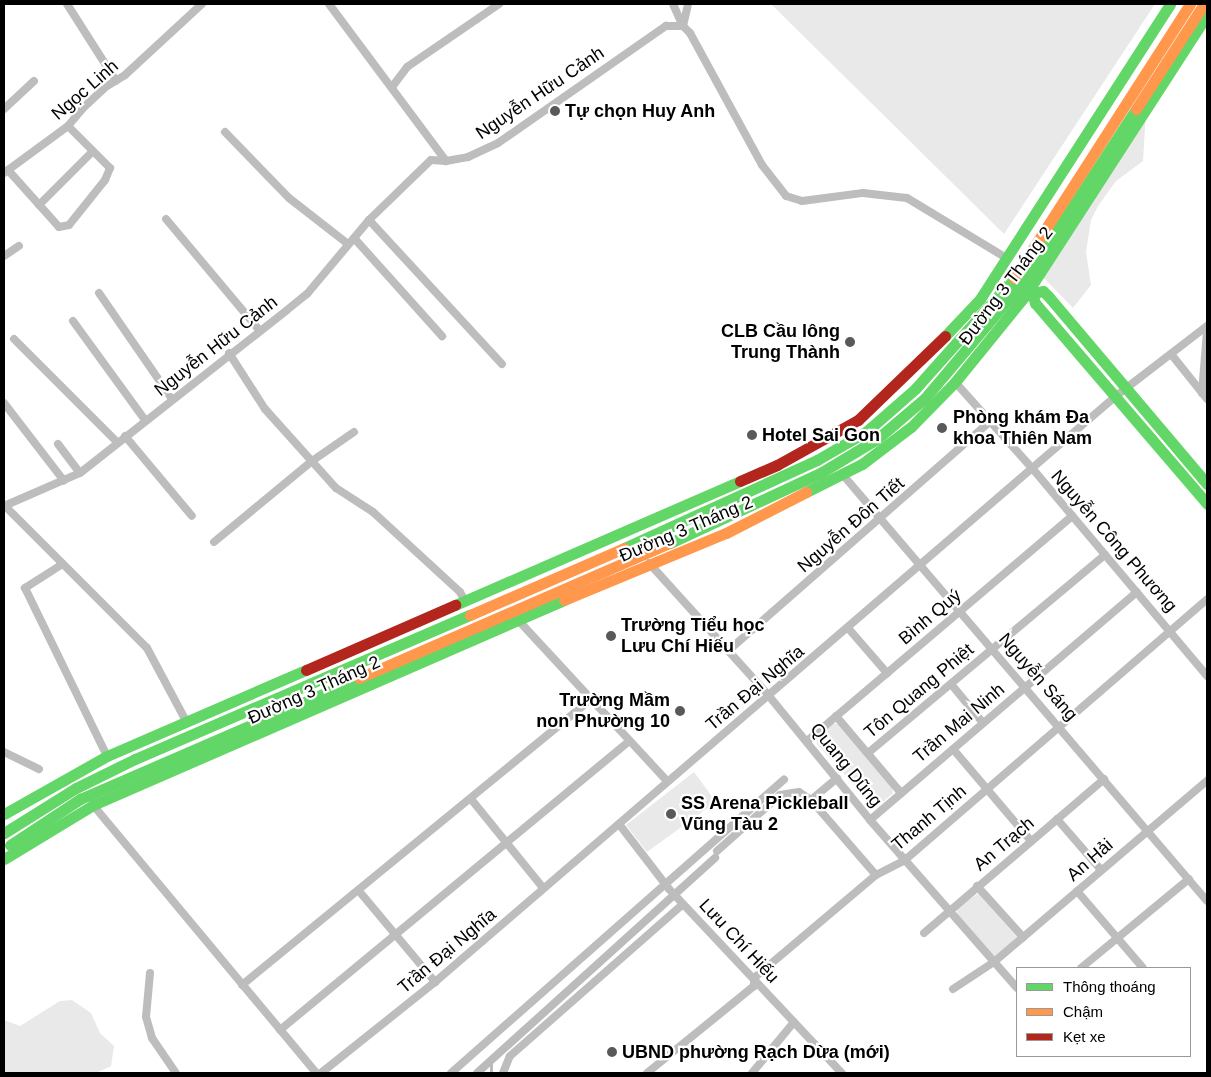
<!DOCTYPE html>
<meta charset="utf-8">
<style>
body{margin:0}
#map{position:relative;width:1211px;height:1077px;overflow:hidden;background:#fff;font-family:Helvetica,sans-serif}
div>[style]{position:absolute}
[style*='--x']{left:calc(var(--x)*1px);top:calc(var(--y)*1px);width:calc(var(--w)*1px);rotate:calc(var(--a)*1deg)}
.green>*{inset:0;background:#e9e9e9}
.stream>*{height:2.5px;margin:-1.25px;padding:0 1.25px;transform-origin:1.25px;border-radius:1.25px;background:#bbb}
.canal>*{height:8px;margin:-4px;padding:0 4px;transform-origin:4px;border-radius:4px;background:#bbb}
.street>*{height:8px;margin:-4px;padding:0 4px;transform-origin:4px;border-radius:4px;background:#bdbdbd}
.fast>*{height:11px;margin:-5.5px;padding:0 5.5px;transform-origin:5.5px;border-radius:5.5px;background:#63d668}
.slow>*{height:11px;margin:-5.5px;padding:0 5.5px;transform-origin:5.5px;border-radius:5.5px;background:#ff974d}
.jam>*{height:11px;margin:-5.5px;padding:0 5.5px;transform-origin:5.5px;border-radius:5.5px;background:#b3261e}
.dots>*{width:14px;height:14px;translate:-50% -50%;box-sizing:border-box;border:2px solid #fff;border-radius:50%}
span{translate:-50% -50%;white-space:nowrap;text-align:center;line-height:1.15;-webkit-text-stroke:4.5px #fff;paint-order:stroke}
.street-label{font-size:18px;color:#000}
.poi-label{font-size:18px;color:#000;font-weight:700}
.left{translate:0 -50%;text-align:left}
.right{translate:-100% -50%;text-align:right}
.frame{position:absolute;inset:0;border:5px solid #000;pointer-events:none}
.legend{position:absolute;left:1016px;top:967px;width:175px;height:90px;box-sizing:border-box;background:#fff;border:1px solid #999;margin:0;padding:6px 9px;list-style:none;font-size:15px;color:#000}
.legend li{display:flex;align-items:center;gap:10px;height:25px}
.legend b{width:25px;border:1px solid #999}
</style>
<div id="map">
<div class="green">
<i style="clip-path:polygon(771px 4px,1155px 4px,1004px 234px)"></i>
<i style="clip-path:polygon(1146px 111px,1143px 161px,1116px 181px,1098px 206px,1091px 220px,1086px 252px,1091px 285px,1073px 308px,1043px 277px)"></i>
<i style="clip-path:polygon(832px 723px,839px 724px,892px 787px,893px 793px,877px 807px,872px 805px,817px 744px,816px 737px)"></i>
<i style="clip-path:polygon(694px 772px,716px 802px,647px 852px,626px 825px)"></i>
<i style="clip-path:polygon(979px 893px,1017px 937px,995px 957px,957px 915px,957px 908px)"></i>
<i style="clip-path:polygon(72px 1000px,91px 1013px,100px 1033px,114px 1046px,111px 1066px,96px 1073px,4px 1073px,4px 1020px,20px 1026px,60px 1001px)"></i>
</div>
<div class="stream">
<i style="--x:491;--y:1073;--w:12;--a:-90"></i>
</div>
<div class="canal">
<i style="--x:477;--y:1073;--w:321;--a:-42.1"></i>
</div>
<div class="street">
<i style="--x:67;--y:4;--w:91;--a:57.5"></i>
<i style="--x:329;--y:4;--w:196;--a:53.3"></i>
<i style="--x:673;--y:4;--w:24;--a:66"></i>
<i style="--x:683;--y:26;--w:23;--a:-77"></i>
<i style="--x:392;--y:87;--w:25;--a:-53"></i>
<i style="--x:407;--y:67;--w:112;--a:-34.4"></i>
<i style="--x:4;--y:109;--w:41;--a:-43"></i>
<i style="--x:225;--y:132;--w:92;--a:45.9"></i>
<i style="--x:289;--y:198;--w:75;--a:37.9"></i>
<i style="--x:8;--y:170;--w:76;--a:48.2"></i>
<i style="--x:59;--y:227;--w:10;--a:-11"></i>
<i style="--x:69;--y:225;--w:58;--a:-51.3"></i>
<i style="--x:105;--y:180;--w:13;--a:-67"></i>
<i style="--x:110;--y:168;--w:59;--a:-135"></i>
<i style="--x:4;--y:173;--w:79;--a:-36.3"></i>
<i style="--x:68;--y:126;--w:23;--a:-50"></i>
<i style="--x:83;--y:108;--w:33;--a:-43"></i>
<i style="--x:107;--y:86;--w:21;--a:-31"></i>
<i style="--x:125;--y:75;--w:105;--a:-42.7"></i>
<i style="--x:39;--y:205;--w:76;--a:-45"></i>
<i style="--x:166;--y:219;--w:145;--a:50"></i>
<i style="--x:369;--y:220;--w:196;--a:47.3"></i>
<i style="--x:354;--y:238;--w:132;--a:48.1"></i>
<i style="--x:4;--y:256;--w:18;--a:-34"></i>
<i style="--x:99;--y:293;--w:129;--a:55.4"></i>
<i style="--x:73;--y:321;--w:122;--a:54"></i>
<i style="--x:14;--y:339;--w:146;--a:45"></i>
<i style="--x:229;--y:353;--w:67;--a:57.3"></i>
<i style="--x:265;--y:409;--w:106;--a:48.1"></i>
<i style="--x:336;--y:488;--w:44;--a:33"></i>
<i style="--x:373;--y:512;--w:118;--a:42.6"></i>
<i style="--x:460;--y:592;--w:10;--a:61"></i>
<i style="--x:1171;--y:354;--w:58;--a:51.3"></i>
<i style="--x:955;--y:382;--w:115;--a:48.2"></i>
<i style="--x:1032;--y:468;--w:272;--a:49.9"></i>
<i style="--x:1202;--y:393;--w:62;--a:-85.4"></i>
<i style="--x:4;--y:403;--w:98;--a:52.4"></i>
<i style="--x:125;--y:436;--w:104;--a:50.1"></i>
<i style="--x:58;--y:444;--w:36;--a:53"></i>
<i style="--x:843;--y:475;--w:560;--a:49.49"></i>
<i style="--x:4;--y:505;--w:202;--a:45"></i>
<i style="--x:147;--y:648;--w:83;--a:61.9"></i>
<i style="--x:4;--y:506;--w:83;--a:-23.5"></i>
<i style="--x:80;--y:473;--w:263;--a:-38.2"></i>
<i style="--x:287;--y:310;--w:26;--a:-39"></i>
<i style="--x:307;--y:294;--w:97;--a:-50"></i>
<i style="--x:369;--y:220;--w:86;--a:-44.1"></i>
<i style="--x:431;--y:160;--w:15;--a:4"></i>
<i style="--x:446;--y:161;--w:22;--a:-10"></i>
<i style="--x:468;--y:157;--w:33;--a:-25"></i>
<i style="--x:498;--y:143;--w:205;--a:-34.9"></i>
<i style="--x:666;--y:26;--w:17;--a:0"></i>
<i style="--x:683;--y:26;--w:10;--a:45"></i>
<i style="--x:690;--y:33;--w:150;--a:61.4"></i>
<i style="--x:762;--y:165;--w:39;--a:52"></i>
<i style="--x:786;--y:196;--w:17;--a:17"></i>
<i style="--x:802;--y:201;--w:62;--a:-7.5"></i>
<i style="--x:863;--y:193;--w:44;--a:6.5"></i>
<i style="--x:907;--y:198;--w:118;--a:31.1"></i>
<i style="--x:214;--y:542;--w:127;--a:-39.6"></i>
<i style="--x:312;--y:461;--w:51;--a:-34.6"></i>
<i style="--x:649;--y:563;--w:179;--a:47.9"></i>
<i style="--x:769;--y:696;--w:160;--a:50.8"></i>
<i style="--x:870;--y:820;--w:223;--a:48.8"></i>
<i style="--x:61;--y:565;--w:43;--a:147.4"></i>
<i style="--x:25;--y:588;--w:187;--a:64"></i>
<i style="--x:518;--y:620;--w:219;--a:47.2"></i>
<i style="--x:848;--y:628;--w:60;--a:49.1"></i>
<i style="--x:729;--y:650;--w:348;--a:-41.2"></i>
<i style="--x:951;--y:684;--w:50;--a:50.6"></i>
<i style="--x:836;--y:716;--w:101;--a:49.8"></i>
<i style="--x:807;--y:741;--w:348;--a:-40.3"></i>
<i style="--x:953;--y:749;--w:121;--a:49.7"></i>
<i style="--x:4;--y:752;--w:39;--a:26"></i>
<i style="--x:868;--y:753;--w:309;--a:-39.9"></i>
<i style="--x:471;--y:799;--w:114;--a:51"></i>
<i style="--x:811;--y:800;--w:34;--a:-40"></i>
<i style="--x:93;--y:805;--w:349;--a:50.2"></i>
<i style="--x:1057;--y:819;--w:67;--a:49.2"></i>
<i style="--x:870;--y:820;--w:351;--a:-40.5"></i>
<i style="--x:619;--y:824;--w:82;--a:52.4"></i>
<i style="--x:669;--y:889;--w:253;--a:46.8"></i>
<i style="--x:717;--y:851;--w:84;--a:-41.6"></i>
<i style="--x:780;--y:795;--w:19;--a:-9"></i>
<i style="--x:799;--y:792;--w:14;--a:34"></i>
<i style="--x:811;--y:800;--w:99;--a:49.1"></i>
<i style="--x:977;--y:886;--w:69;--a:48"></i>
<i style="--x:359;--y:891;--w:119;--a:50.1"></i>
<i style="--x:1077;--y:891;--w:101;--a:49.4"></i>
<i style="--x:924;--y:933;--w:237;--a:-40.5"></i>
<i style="--x:1081;--y:968;--w:140;--a:-39.5"></i>
<i style="--x:150;--y:973;--w:44;--a:95.2"></i>
<i style="--x:146;--y:1017;--w:22;--a:74"></i>
<i style="--x:152;--y:1038;--w:42;--a:55.6"></i>
<i style="--x:242;--y:985;--w:452;--a:-39.3"></i>
<i style="--x:953;--y:989;--w:49;--a:-33.4"></i>
<i style="--x:994;--y:962;--w:280;--a:-40.4"></i>
<i style="--x:280;--y:1030;--w:453;--a:-39.6"></i>
<i style="--x:321;--y:1073;--w:146;--a:-38.6"></i>
<i style="--x:435;--y:982;--w:898;--a:-40.71"></i>
<i style="--x:1116;--y:396;--w:115;--a:-37.6"></i>
<i style="--x:451;--y:1073;--w:444;--a:-41.4"></i>
<i style="--x:503;--y:1073;--w:18;--a:-68"></i>
<i style="--x:510;--y:1056;--w:230;--a:-41.3"></i>
<i style="--x:647;--y:1073;--w:138;--a:-39.1"></i>
<i style="--x:754;--y:986;--w:8;--a:-90"></i>
<i style="--x:754;--y:978;--w:160;--a:-40.2"></i>
<i style="--x:876;--y:875;--w:33;--a:-27"></i>
<i style="--x:905;--y:860;--w:399;--a:-40.8"></i>
<i style="--x:752;--y:1073;--w:66;--a:-50.5"></i>
</div>
<div class="fast">
<i style="--x:1031;--y:289;--w:15;--a:74"></i>
<i style="--x:1035;--y:303;--w:265;--a:49.4"></i>
<i style="--x:1033;--y:293;--w:10;--a:-11"></i>
<i style="--x:1043;--y:291;--w:8;--a:45"></i>
<i style="--x:1049;--y:297;--w:245;--a:49.8"></i>
<i style="--x:945;--y:336;--w:51;--a:-46.6"></i>
<i style="--x:980;--y:299;--w:351;--a:-57.2"></i>
<i style="--x:806;--y:492;--w:63;--a:-26.6"></i>
<i style="--x:862;--y:464;--w:61;--a:-37.1"></i>
<i style="--x:911;--y:427;--w:63;--a:-45.6"></i>
<i style="--x:955;--y:382;--w:111;--a:-50.9"></i>
<i style="--x:1025;--y:296;--w:335;--a:-57.1"></i>
<i style="--x:670;--y:543;--w:168;--a:-25"></i>
<i style="--x:822;--y:472;--w:64;--a:-31"></i>
<i style="--x:877;--y:439;--w:63;--a:-40.5"></i>
<i style="--x:925;--y:398;--w:153;--a:-49.8"></i>
<i style="--x:1024;--y:281;--w:205;--a:-56.9"></i>
<i style="--x:624;--y:548;--w:212;--a:-24.5"></i>
<i style="--x:817;--y:460;--w:58;--a:-30.1"></i>
<i style="--x:867;--y:431;--w:64;--a:-41.2"></i>
<i style="--x:915;--y:389;--w:149;--a:-48.3"></i>
<i style="--x:455;--y:605;--w:311;--a:-23.5"></i>
<i style="--x:4;--y:814;--w:118;--a:-29.4"></i>
<i style="--x:107;--y:756;--w:217;--a:-23.4"></i>
<i style="--x:4;--y:833;--w:85;--a:-32"></i>
<i style="--x:76;--y:788;--w:66;--a:-26.2"></i>
<i style="--x:135;--y:759;--w:365;--a:-23.3"></i>
<i style="--x:10;--y:845;--w:84;--a:-33.3"></i>
<i style="--x:80;--y:799;--w:304;--a:-23.4"></i>
<i style="--x:4;--y:859;--w:104;--a:-31.2"></i>
<i style="--x:93;--y:805;--w:514;--a:-23.52"></i>
</div>
<div class="slow">
<i style="--x:1136;--y:109;--w:125;--a:-57.1"></i>
<i style="--x:1014;--y:278;--w:326;--a:-57.3"></i>
<i style="--x:564;--y:600;--w:175;--a:-22.5"></i>
<i style="--x:726;--y:533;--w:90;--a:-27.1"></i>
<i style="--x:470;--y:615;--w:168;--a:-23.5"></i>
<i style="--x:359;--y:678;--w:339;--a:-23.5"></i>
</div>
<div class="jam">
<i style="--x:740;--y:481;--w:40;--a:-23.4"></i>
<i style="--x:777;--y:465;--w:93;--a:-29.1"></i>
<i style="--x:858;--y:420;--w:121;--a:-44"></i>
<i style="--x:306;--y:670;--w:163;--a:-23.6"></i>
</div>
<div class="dots">
<i style="left:555px;top:111px;background:#595959"></i>
<i style="left:850px;top:342px;background:#595959"></i>
<i style="left:942px;top:428px;background:#595959"></i>
<i style="left:752px;top:435px;background:#595959"></i>
<i style="left:611px;top:636px;background:#595959"></i>
<i style="left:680px;top:711px;background:#595959"></i>
<i style="left:671px;top:814px;background:#595959"></i>
<i style="left:612px;top:1052px;background:#595959"></i>
</div>
<div class="street-label">
<span style="left:85px;top:90px;rotate:-41deg">Ngọc Linh</span>
<span style="left:540px;top:93px;rotate:-34deg">Nguyễn Hữu Cảnh</span>
<span style="left:1006px;top:286px;rotate:-53deg">Đường 3 Tháng 2</span>
<span style="left:216px;top:346px;rotate:-38deg">Nguyễn Hữu Cảnh</span>
<span style="left:851px;top:525px;rotate:-41deg">Nguyễn Đôn Tiết</span>
<span style="left:686px;top:529px;rotate:-23deg">Đường 3 Tháng 2</span>
<span style="left:1114px;top:541px;rotate:49deg">Nguyễn Công Phương</span>
<span style="left:930px;top:617px;rotate:-40deg">Bình Quý</span>
<span style="left:1038px;top:677px;rotate:49deg">Nguyễn Sáng</span>
<span style="left:755px;top:688px;rotate:-40deg">Trần Đại Nghĩa</span>
<span style="left:314px;top:690px;rotate:-24deg">Đường 3 Tháng 2</span>
<span style="left:919px;top:691px;rotate:-40deg">Tôn Quang Phiệt</span>
<span style="left:959px;top:723px;rotate:-40deg">Trần Mai Ninh</span>
<span style="left:846px;top:765px;rotate:51deg">Quang Dũng</span>
<span style="left:929px;top:818px;rotate:-40deg">Thanh Tịnh</span>
<span style="left:1004px;top:844px;rotate:-40deg">An Trạch</span>
<span style="left:1090px;top:860px;rotate:-41deg">An Hải</span>
<span style="left:739px;top:941px;rotate:47deg">Lưu Chí Hiếu</span>
<span style="left:447px;top:951px;rotate:-40deg">Trần Đại Nghĩa</span>
</div>
<div class="poi-label">
<span class="left" style="left:565px;top:111px">Tự chọn Huy Anh</span>
<span class="right" style="left:840px;top:342px">CLB Cầu lông<br>Trung Thành</span>
<span class="left" style="left:953px;top:428px">Phòng khám Đa<br>khoa Thiên Nam</span>
<span class="left" style="left:762px;top:435px">Hotel Sai Gon</span>
<span class="left" style="left:621px;top:636px">Trường Tiểu học<br>Lưu Chí Hiếu</span>
<span class="right" style="left:670px;top:711px">Trường Mầm<br>non Phường 10</span>
<span class="left" style="left:681px;top:814px">SS Arena Pickleball<br>Vũng Tàu 2</span>
<span class="left" style="left:622px;top:1052px">UBND phường Rạch Dừa (mới)</span>
</div>
<div class="frame"></div>
<ul class="legend">
<li><b style="height:6px;background:#63d668"></b>Thông thoáng</li>
<li><b style="height:6px;background:#ff974d"></b>Chậm</li>
<li><b style="height:6px;background:#b3261e"></b>Kẹt xe</li>
</ul>
</div>
